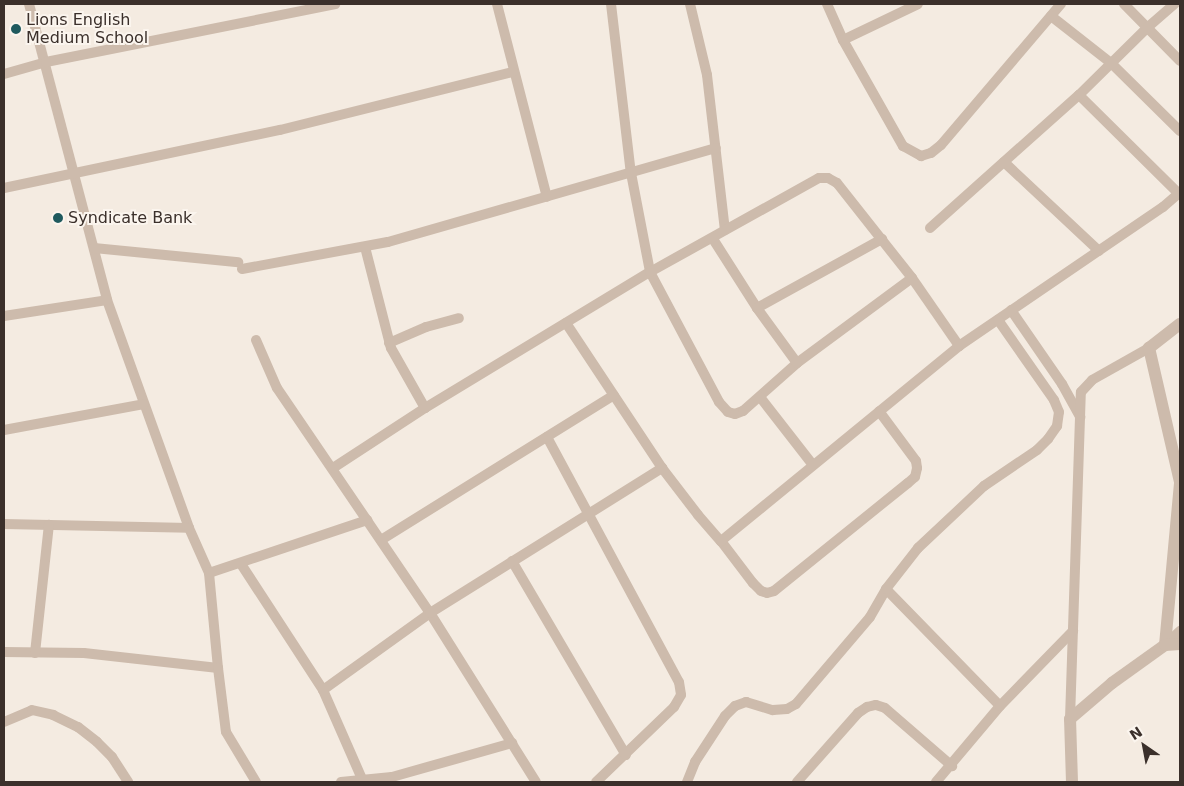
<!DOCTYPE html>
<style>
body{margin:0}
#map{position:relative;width:1184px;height:786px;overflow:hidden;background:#f4ebe1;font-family:"DejaVu Sans",sans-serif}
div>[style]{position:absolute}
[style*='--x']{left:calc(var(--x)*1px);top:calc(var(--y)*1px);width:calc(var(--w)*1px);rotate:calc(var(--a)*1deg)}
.minor>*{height:10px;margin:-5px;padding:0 5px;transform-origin:5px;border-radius:5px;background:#cdbbac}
.tertiary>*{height:12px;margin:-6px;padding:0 6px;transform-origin:6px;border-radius:6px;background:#cdbbac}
.dots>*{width:14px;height:14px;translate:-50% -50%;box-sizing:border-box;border:2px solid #fbf5ee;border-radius:50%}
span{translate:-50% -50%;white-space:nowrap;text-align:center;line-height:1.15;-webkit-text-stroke:4px #fbf5ee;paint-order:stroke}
.poi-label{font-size:16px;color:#3b302b}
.left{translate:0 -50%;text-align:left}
.frame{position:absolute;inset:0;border:5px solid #3b302b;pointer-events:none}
.north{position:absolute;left:1119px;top:721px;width:50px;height:50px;-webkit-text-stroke:4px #fbf5ee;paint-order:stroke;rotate:327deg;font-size:14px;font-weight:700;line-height:20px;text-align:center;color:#3b302b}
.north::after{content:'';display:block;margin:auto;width:18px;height:22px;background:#3b302b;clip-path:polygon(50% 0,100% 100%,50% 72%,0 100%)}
</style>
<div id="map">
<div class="minor">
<i style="--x:29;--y:4;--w:306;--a:75.2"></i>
<i style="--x:107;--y:300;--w:242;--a:70.2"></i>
<i style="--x:497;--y:4;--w:199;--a:75.5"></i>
<i style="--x:611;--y:4;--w:170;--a:83.3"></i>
<i style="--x:631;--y:173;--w:101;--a:79.1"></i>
<i style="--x:650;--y:272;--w:147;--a:62"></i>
<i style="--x:719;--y:402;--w:13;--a:48"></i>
<i style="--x:728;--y:412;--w:7;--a:16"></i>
<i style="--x:735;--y:414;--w:9;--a:-21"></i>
<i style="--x:743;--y:411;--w:72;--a:-41.6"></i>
<i style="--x:797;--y:363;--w:143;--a:-36.5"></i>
<i style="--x:690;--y:4;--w:73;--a:76.5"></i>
<i style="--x:707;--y:75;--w:156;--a:83.4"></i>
<i style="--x:827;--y:4;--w:39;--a:66"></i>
<i style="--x:843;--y:40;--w:122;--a:60.5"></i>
<i style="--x:903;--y:146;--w:21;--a:29"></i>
<i style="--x:921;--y:156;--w:10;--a:-17"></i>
<i style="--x:931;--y:153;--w:13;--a:-39"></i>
<i style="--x:941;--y:145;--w:185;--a:-49.6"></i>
<i style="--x:1124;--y:4;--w:80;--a:45.5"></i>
<i style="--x:1051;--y:16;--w:76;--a:38.1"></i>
<i style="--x:1111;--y:63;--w:97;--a:44.6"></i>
<i style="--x:843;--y:40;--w:83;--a:-25.6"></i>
<i style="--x:4;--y:74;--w:44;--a:-15.9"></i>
<i style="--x:46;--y:62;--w:295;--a:-11.3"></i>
<i style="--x:1079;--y:95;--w:141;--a:44.7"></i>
<i style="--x:1004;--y:162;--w:130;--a:43.1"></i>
<i style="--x:4;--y:188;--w:282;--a:-11.9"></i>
<i style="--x:280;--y:130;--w:240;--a:-14"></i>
<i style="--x:930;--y:228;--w:200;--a:-41.8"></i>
<i style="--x:1079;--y:95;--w:97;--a:-44.6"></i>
<i style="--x:1148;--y:27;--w:35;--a:-41"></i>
<i style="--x:713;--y:239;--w:82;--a:57.5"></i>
<i style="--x:757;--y:308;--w:68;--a:54"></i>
<i style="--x:365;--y:247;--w:104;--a:75.6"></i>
<i style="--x:391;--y:348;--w:69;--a:60.5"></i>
<i style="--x:94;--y:248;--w:145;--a:5.6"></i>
<i style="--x:242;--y:269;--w:148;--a:-10.5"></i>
<i style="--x:388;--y:242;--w:341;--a:-16"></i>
<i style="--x:757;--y:308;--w:143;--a:-28.9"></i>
<i style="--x:1011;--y:310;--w:90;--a:55.4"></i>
<i style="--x:1062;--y:384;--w:38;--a:61"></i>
<i style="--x:4;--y:316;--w:104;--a:-8.8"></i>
<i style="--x:566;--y:323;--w:174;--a:56.5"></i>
<i style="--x:256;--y:340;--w:52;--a:66.4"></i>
<i style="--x:277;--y:388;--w:272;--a:55.8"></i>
<i style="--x:430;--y:613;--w:199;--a:57.9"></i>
<i style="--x:389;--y:343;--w:40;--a:-23.4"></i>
<i style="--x:426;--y:327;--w:34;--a:-15"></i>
<i style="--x:760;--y:397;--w:86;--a:52.1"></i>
<i style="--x:4;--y:430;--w:142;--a:-10.5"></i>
<i style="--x:547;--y:437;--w:278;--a:61.7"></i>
<i style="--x:679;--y:682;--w:13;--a:81"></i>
<i style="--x:681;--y:695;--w:14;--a:120"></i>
<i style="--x:674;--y:707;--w:108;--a:136.1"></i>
<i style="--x:333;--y:468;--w:110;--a:-33.1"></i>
<i style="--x:425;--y:408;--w:263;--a:-31.2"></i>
<i style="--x:650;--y:272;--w:193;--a:-29.1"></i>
<i style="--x:819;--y:178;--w:9;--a:0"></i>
<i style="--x:828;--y:178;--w:10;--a:29"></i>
<i style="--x:837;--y:183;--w:121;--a:51.7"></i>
<i style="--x:912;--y:278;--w:83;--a:55.3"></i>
<i style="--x:4;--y:524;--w:185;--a:1.2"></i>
<i style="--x:189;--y:528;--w:49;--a:66"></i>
<i style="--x:209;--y:573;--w:95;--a:84.6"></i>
<i style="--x:381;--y:540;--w:274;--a:-31.9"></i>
<i style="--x:721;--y:541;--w:53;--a:52.7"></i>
<i style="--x:753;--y:583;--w:11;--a:45"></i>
<i style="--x:761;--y:591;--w:6;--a:18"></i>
<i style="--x:767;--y:593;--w:7;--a:-16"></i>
<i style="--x:774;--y:591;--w:172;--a:-38.9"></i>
<i style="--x:908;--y:483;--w:9;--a:-41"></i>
<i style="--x:915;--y:477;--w:9;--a:-77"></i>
<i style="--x:917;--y:468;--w:7;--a:-98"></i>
<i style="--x:916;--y:461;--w:62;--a:-126.5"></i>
<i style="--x:512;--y:561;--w:225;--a:59.6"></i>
<i style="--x:241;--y:564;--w:150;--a:56.9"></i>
<i style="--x:323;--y:690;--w:99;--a:66.3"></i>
<i style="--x:209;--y:573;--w:167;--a:-18.5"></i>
<i style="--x:886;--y:589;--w:163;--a:45.7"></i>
<i style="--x:1165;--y:645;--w:21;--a:-43"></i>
<i style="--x:4;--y:652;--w:80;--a:0.7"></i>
<i style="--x:84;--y:653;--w:135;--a:6.4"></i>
<i style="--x:218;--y:668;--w:64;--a:82.9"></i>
<i style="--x:226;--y:732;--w:58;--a:59"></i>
<i style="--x:35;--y:653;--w:129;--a:-83.8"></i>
<i style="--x:323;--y:690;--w:132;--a:-35.7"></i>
<i style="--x:430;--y:613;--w:274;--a:-32"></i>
<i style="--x:662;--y:468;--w:59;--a:52.5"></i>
<i style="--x:698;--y:515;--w:35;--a:49"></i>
<i style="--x:721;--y:541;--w:308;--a:-39.3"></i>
<i style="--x:959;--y:346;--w:247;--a:-34.3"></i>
<i style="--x:1163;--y:207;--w:23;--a:-41"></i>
<i style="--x:1070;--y:719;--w:327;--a:-88.1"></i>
<i style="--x:1081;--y:392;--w:16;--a:-47"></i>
<i style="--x:1092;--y:380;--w:65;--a:-29.3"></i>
<i style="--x:4;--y:722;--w:30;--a:-23"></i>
<i style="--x:32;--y:710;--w:22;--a:13"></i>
<i style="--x:53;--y:715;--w:28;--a:26"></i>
<i style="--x:78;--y:727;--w:24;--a:38"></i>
<i style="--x:97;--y:742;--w:21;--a:45"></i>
<i style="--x:112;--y:757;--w:30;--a:57"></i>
<i style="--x:341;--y:782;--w:51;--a:-5.6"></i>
<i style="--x:392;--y:777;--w:125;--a:-15.8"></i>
<i style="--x:687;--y:782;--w:22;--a:-68"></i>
<i style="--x:695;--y:762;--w:55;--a:-56.9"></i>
<i style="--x:725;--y:716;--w:14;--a:-45"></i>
<i style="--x:735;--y:706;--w:12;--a:-20"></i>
<i style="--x:746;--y:702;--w:28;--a:17"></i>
<i style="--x:773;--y:710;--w:14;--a:-4"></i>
<i style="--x:787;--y:709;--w:10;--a:-29"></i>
<i style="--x:796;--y:704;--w:114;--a:-49.6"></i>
<i style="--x:870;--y:617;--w:32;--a:-60"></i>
<i style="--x:886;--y:589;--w:52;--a:-52"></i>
<i style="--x:918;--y:548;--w:91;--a:-43.2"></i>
<i style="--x:984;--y:486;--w:64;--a:-34.2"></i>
<i style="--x:1037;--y:450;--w:16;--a:-45"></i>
<i style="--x:1048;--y:439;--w:16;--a:-55"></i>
<i style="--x:1057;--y:426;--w:14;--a:-82"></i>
<i style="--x:1059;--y:412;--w:13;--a:-113"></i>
<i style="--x:1054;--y:400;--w:98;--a:-125"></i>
<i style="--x:797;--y:782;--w:92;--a:-48.5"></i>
<i style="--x:858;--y:713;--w:11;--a:-34"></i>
<i style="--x:867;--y:707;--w:9;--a:-13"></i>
<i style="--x:876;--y:705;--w:9;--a:18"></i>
<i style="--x:885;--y:708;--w:89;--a:40.9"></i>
<i style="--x:936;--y:782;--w:99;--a:-49.9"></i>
<i style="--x:1000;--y:706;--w:105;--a:-45.8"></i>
</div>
<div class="tertiary">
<i style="--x:1165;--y:645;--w:164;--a:-84.7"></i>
<i style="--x:1180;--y:482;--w:138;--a:-103"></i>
<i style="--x:1149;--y:348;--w:39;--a:-38"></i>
<i style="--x:1072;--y:782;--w:63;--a:-91.8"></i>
<i style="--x:1070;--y:719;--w:55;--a:-40.6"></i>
<i style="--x:1112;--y:683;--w:65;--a:-35.6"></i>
<i style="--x:1165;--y:645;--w:15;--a:-4"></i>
</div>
<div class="dots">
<i style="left:16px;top:29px;background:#1f5a5e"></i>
<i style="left:58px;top:218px;background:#1f5a5e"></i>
</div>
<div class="poi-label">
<span class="left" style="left:26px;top:29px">Lions English<br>Medium School</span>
<span class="left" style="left:68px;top:218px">Syndicate Bank</span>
</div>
<div class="frame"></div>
<div class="north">N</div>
</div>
